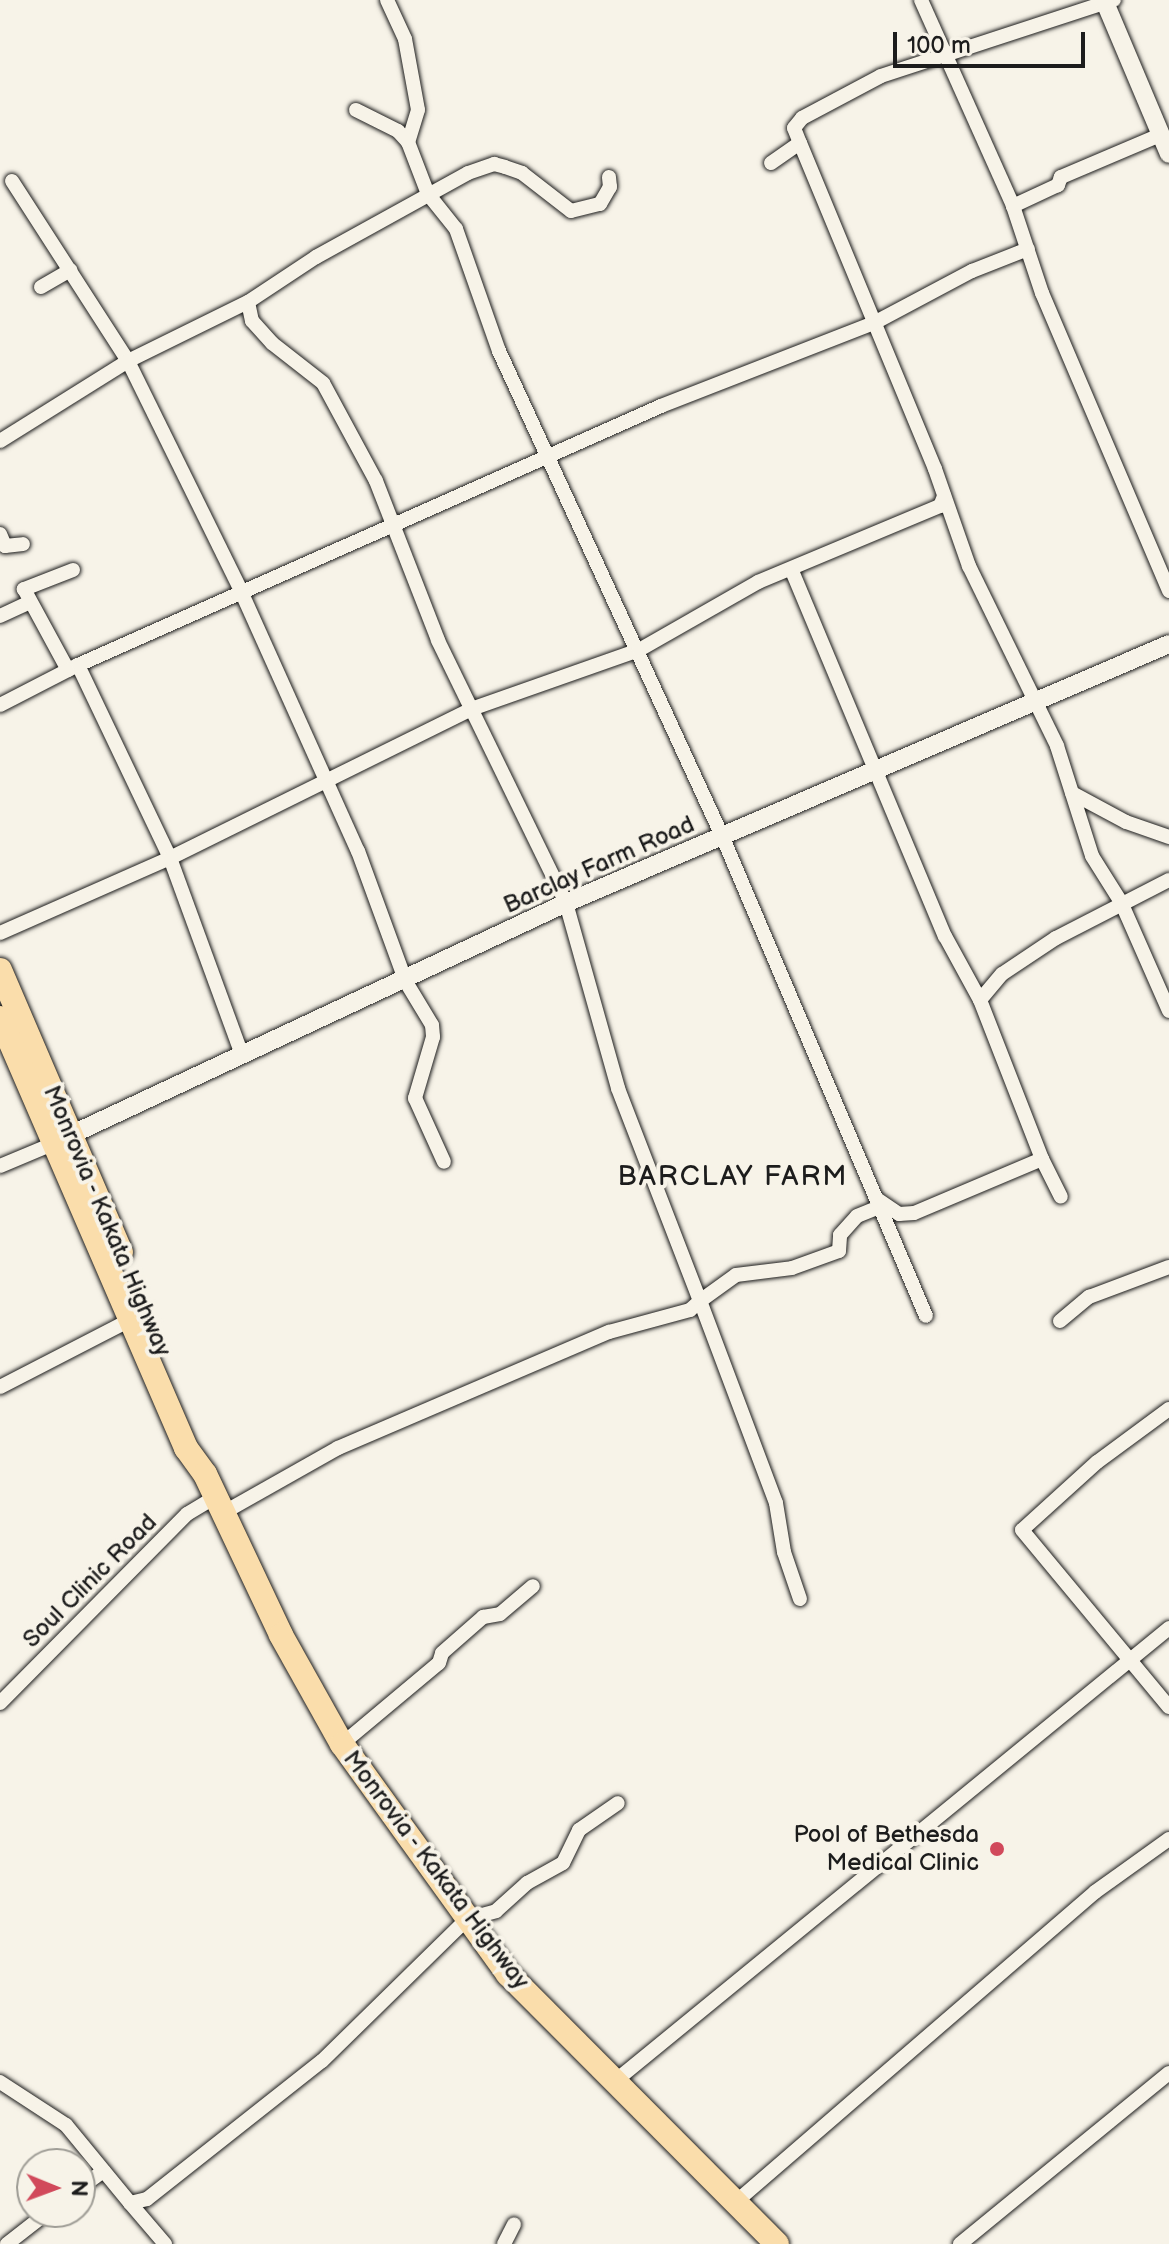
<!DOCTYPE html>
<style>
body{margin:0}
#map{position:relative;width:1169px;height:2244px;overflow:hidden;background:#f7f3e8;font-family:"Balsamiq Sans",sans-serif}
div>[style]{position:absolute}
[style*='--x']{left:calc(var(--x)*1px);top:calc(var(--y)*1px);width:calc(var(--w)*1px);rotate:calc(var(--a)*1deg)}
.roads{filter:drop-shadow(0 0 2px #1c1c1c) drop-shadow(0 0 2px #1c1c1c)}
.minor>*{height:14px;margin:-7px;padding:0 7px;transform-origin:7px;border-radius:7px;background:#f7f3e8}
.tertiary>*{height:18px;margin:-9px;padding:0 9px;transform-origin:9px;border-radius:9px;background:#f7f3e8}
.trunk>*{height:24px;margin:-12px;padding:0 12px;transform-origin:12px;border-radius:12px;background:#faddab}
.dots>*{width:22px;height:22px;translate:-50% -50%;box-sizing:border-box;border:4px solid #f7f3e8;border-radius:50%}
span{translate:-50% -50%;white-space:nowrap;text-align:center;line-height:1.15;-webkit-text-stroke:8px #f7f3e8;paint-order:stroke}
.street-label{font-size:24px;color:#1c1c1c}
.poi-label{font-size:24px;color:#1c1c1c}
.right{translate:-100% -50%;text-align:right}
.quarter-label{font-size:28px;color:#1c1c1c;letter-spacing:2px}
.north{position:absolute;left:16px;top:2148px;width:80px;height:80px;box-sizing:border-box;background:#f7f3e8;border:2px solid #9f9d96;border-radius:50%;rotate:91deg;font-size:22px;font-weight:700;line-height:32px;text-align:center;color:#1c1c1c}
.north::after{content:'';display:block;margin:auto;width:28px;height:36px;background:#d1495b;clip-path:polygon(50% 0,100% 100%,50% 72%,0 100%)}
.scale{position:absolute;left:893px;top:32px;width:192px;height:36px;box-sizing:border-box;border:4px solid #1c1c1c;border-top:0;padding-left:10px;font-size:24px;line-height:28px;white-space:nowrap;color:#1c1c1c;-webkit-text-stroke:6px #f7f3e8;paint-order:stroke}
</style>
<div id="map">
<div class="roads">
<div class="minor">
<i style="--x:387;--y:0;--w:43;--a:65.2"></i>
<i style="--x:405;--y:39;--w:72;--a:79.6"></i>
<i style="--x:418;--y:110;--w:34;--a:107"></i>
<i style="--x:921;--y:0;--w:226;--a:65.9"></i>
<i style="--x:356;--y:110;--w:47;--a:26.6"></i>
<i style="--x:398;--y:131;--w:15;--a:48"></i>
<i style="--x:408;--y:142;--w:56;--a:69"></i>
<i style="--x:428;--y:194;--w:45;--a:51.3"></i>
<i style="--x:456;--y:229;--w:129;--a:70.6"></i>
<i style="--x:499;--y:351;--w:536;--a:65.3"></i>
<i style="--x:723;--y:838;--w:519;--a:66.99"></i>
<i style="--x:1160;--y:135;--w:108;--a:157"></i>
<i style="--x:1061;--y:177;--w:9;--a:111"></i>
<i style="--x:1058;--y:185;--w:50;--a:155"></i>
<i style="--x:1013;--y:206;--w:92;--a:71.6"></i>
<i style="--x:1042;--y:293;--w:324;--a:66.9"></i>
<i style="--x:800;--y:143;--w:353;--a:67.5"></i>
<i style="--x:935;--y:469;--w:103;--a:70.7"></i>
<i style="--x:969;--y:566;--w:200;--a:63.9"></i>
<i style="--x:1057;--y:746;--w:115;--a:72.3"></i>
<i style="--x:1092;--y:856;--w:54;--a:57.8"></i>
<i style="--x:1121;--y:902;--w:119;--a:66.2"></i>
<i style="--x:771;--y:163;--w:35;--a:-35"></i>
<i style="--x:800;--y:143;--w:16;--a:-112"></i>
<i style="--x:794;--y:128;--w:13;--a:-51"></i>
<i style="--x:802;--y:118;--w:89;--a:-28"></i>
<i style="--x:881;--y:76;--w:245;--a:-18.1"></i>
<i style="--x:12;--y:181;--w:214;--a:57.2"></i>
<i style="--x:128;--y:361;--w:254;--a:63.8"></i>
<i style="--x:240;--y:589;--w:287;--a:65.8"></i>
<i style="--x:358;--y:851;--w:140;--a:69.9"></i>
<i style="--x:406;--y:982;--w:50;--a:58.8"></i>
<i style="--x:432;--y:1025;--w:12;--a:85"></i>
<i style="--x:433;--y:1037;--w:64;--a:106.4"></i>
<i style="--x:415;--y:1098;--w:70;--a:65.6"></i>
<i style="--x:41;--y:287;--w:34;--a:-30"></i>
<i style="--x:0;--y:441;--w:151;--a:-32"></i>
<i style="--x:128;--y:361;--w:134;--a:-26.2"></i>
<i style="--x:248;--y:302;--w:82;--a:-33.5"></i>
<i style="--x:316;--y:257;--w:174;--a:-28.9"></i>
<i style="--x:468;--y:173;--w:28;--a:-19"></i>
<i style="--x:494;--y:164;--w:11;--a:15"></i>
<i style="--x:505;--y:167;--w:18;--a:19"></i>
<i style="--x:522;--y:173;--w:62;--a:37.8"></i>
<i style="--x:571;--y:211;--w:30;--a:-14"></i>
<i style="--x:600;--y:204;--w:20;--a:-60"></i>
<i style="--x:610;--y:187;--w:10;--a:-96"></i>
<i style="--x:0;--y:534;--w:13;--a:67"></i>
<i style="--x:5;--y:546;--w:18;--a:-6"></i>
<i style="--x:73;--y:570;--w:53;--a:158.8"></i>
<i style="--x:24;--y:589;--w:92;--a:61.5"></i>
<i style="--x:68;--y:670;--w:11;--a:-27"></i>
<i style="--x:78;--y:665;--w:214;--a:64.5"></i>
<i style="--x:170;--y:858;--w:210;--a:69.9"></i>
<i style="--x:792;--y:571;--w:396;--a:67.3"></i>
<i style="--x:945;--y:936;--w:73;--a:61.3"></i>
<i style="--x:980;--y:1000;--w:171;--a:68.7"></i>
<i style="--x:1042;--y:1159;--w:139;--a:157.1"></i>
<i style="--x:914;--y:1213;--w:15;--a:176"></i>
<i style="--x:899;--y:1214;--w:27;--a:-146"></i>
<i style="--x:0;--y:616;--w:33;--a:-25"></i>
<i style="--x:78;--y:665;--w:638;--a:-23.95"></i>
<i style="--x:661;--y:406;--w:229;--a:-21.3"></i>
<i style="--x:874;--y:323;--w:111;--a:-28"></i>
<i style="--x:972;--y:271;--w:60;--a:-21.4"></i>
<i style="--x:0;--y:705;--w:76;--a:-27.2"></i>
<i style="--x:1072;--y:793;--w:61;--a:28.2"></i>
<i style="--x:1126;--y:822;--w:46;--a:19.2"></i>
<i style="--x:0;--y:933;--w:186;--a:-23.8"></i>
<i style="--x:170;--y:858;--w:339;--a:-26.3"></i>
<i style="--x:474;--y:708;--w:175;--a:-19.4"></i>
<i style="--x:639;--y:650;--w:137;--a:-29.7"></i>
<i style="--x:758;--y:582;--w:197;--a:-22.7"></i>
<i style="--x:940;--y:506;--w:11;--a:-68"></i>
<i style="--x:980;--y:1000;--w:34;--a:-50"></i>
<i style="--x:1002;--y:974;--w:65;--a:-33.7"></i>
<i style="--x:1056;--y:938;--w:127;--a:-27.2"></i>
<i style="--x:1042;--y:1159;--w:42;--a:63.4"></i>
<i style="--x:0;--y:1166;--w:60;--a:-22.7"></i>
<i style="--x:1060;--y:1321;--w:38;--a:-40"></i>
<i style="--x:1089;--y:1297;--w:85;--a:-20.6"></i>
<i style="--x:0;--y:1387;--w:148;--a:-27.3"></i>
<i style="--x:1169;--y:1409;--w:89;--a:143.6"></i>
<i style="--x:1097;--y:1462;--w:101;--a:137.8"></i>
<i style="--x:1022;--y:1530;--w:230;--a:50.3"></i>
<i style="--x:223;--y:1513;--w:132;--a:-29.5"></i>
<i style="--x:338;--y:1448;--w:295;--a:-23.2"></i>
<i style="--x:609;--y:1332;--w:84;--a:-15.2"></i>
<i style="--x:690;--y:1310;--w:13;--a:-42"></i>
<i style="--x:700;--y:1301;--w:228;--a:-111.1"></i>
<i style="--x:618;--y:1088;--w:192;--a:-105.7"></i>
<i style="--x:566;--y:903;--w:292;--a:-116"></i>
<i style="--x:438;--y:640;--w:171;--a:-111.3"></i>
<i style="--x:376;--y:481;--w:111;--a:-118.4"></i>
<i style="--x:323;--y:383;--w:65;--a:-141.9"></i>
<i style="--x:272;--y:343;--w:30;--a:-132"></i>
<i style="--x:252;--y:321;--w:19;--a:-102"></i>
<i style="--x:800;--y:1599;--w:50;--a:-108.8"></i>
<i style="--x:784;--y:1552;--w:50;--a:-99.3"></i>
<i style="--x:776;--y:1503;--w:216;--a:-110.6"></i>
<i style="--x:700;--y:1301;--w:44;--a:-35.8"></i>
<i style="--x:736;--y:1275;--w:56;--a:-7.1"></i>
<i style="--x:792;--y:1268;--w:50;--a:-19.9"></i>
<i style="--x:839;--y:1251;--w:16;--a:-86"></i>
<i style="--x:840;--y:1235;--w:25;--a:-48"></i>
<i style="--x:857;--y:1216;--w:24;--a:-22"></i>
<i style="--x:0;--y:1703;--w:266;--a:-45.3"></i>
<i style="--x:187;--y:1514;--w:33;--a:-31"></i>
<i style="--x:342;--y:1744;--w:126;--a:-39.9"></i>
<i style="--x:439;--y:1663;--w:10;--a:-73"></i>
<i style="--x:442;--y:1653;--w:55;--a:-41.3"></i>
<i style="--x:483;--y:1617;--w:17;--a:-10"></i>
<i style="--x:500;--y:1614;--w:43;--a:-40.3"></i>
<i style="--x:0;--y:2082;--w:79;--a:33.1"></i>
<i style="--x:66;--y:2125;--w:101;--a:50.6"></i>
<i style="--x:130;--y:2203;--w:17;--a:-13"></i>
<i style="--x:147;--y:2199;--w:223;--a:-38.3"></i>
<i style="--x:322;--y:2061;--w:203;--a:-44.4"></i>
<i style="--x:467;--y:1919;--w:30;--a:-15"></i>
<i style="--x:496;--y:1911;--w:42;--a:-42.1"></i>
<i style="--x:527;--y:1883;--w:41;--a:-29.1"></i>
<i style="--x:563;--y:1863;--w:37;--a:-64"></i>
<i style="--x:579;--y:1830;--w:47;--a:-34.7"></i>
<i style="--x:614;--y:2082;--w:717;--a:-39.28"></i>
<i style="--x:80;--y:2188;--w:29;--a:-36"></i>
<i style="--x:737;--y:2201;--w:473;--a:-40.8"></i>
<i style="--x:1095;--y:1892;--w:91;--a:-35.6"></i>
<i style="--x:130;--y:2203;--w:54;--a:49.5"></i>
<i style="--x:7;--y:2244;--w:52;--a:-38"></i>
<i style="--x:504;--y:2244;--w:22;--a:-63"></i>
<i style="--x:960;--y:2244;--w:270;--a:-39.3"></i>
</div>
<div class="tertiary">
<i style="--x:1104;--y:0;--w:167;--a:67.1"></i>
<i style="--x:62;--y:1139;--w:557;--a:-25.09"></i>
<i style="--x:566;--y:903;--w:656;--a:-23.24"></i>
</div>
<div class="trunk">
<i style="--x:0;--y:970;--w:307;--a:66.8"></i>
<i style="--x:0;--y:1018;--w:469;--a:66.6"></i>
<i style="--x:186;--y:1448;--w:32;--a:54"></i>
<i style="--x:205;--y:1474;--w:178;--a:64.7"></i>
<i style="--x:281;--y:1635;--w:125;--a:60.8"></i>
<i style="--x:342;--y:1744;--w:284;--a:54.2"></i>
<i style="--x:508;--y:1974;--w:381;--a:45.1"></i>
</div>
</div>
<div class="dots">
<i style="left:997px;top:1849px;background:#d1495b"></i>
</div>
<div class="street-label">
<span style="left:599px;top:865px;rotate:-24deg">Barclay Farm Road</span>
<span style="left:107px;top:1221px;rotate:67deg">Monrovia - Kakata Highway</span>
<span style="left:90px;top:1581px;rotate:-45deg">Soul Clinic Road</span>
<span style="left:436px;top:1870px;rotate:53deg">Monrovia - Kakata Highway</span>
</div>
<div class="poi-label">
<span class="right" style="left:979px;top:1849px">Pool of Bethesda<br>Medical Clinic</span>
</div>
<div class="quarter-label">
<span style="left:733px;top:1177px">BARCLAY FARM</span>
</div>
<div class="north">N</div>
<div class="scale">100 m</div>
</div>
